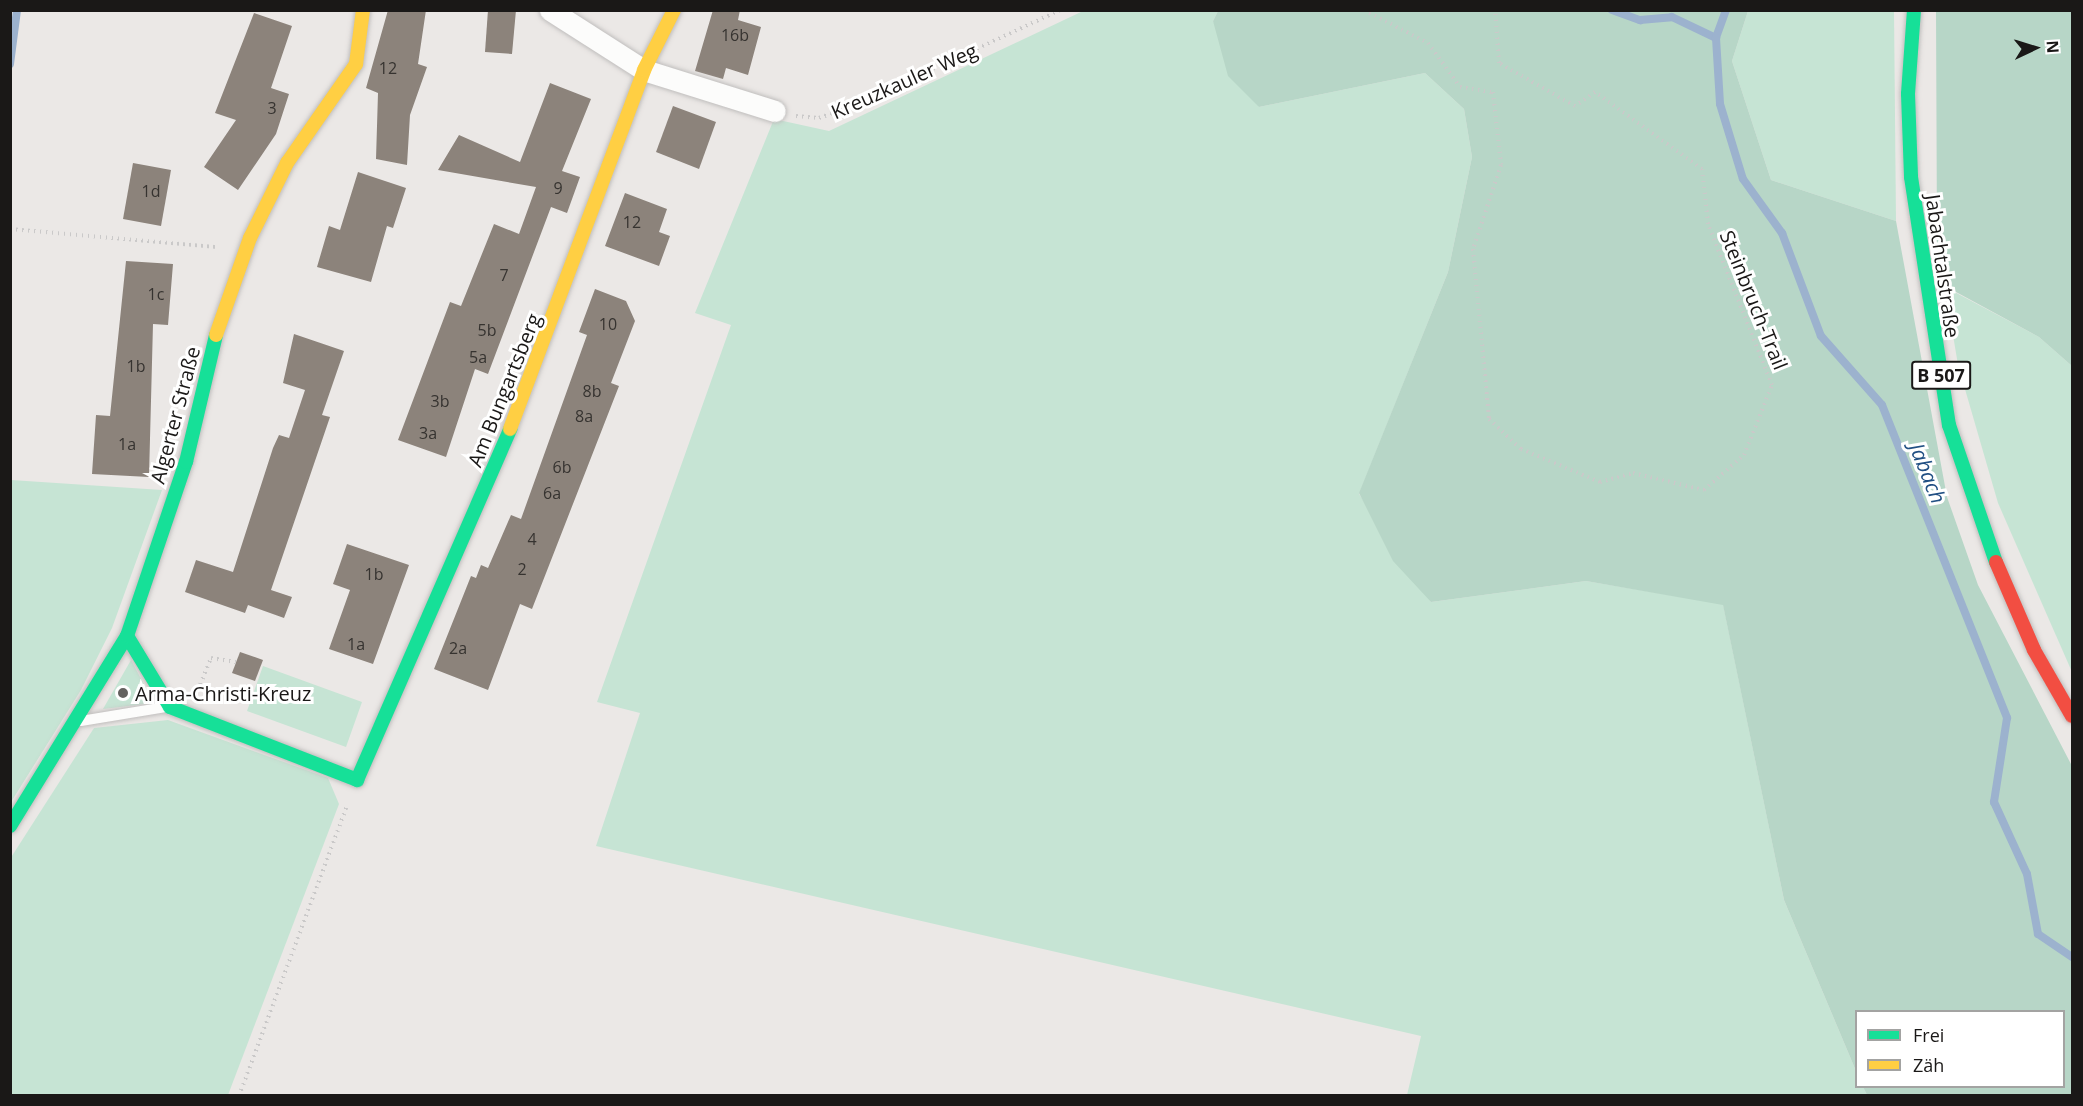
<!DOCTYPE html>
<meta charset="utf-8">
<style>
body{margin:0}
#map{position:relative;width:2083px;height:1106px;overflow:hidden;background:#ebe8e6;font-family:"Open Sans",sans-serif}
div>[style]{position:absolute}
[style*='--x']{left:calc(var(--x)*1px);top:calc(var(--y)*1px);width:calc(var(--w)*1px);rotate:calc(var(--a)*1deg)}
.green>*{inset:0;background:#c6e4d4}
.forest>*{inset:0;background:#b7d6c7}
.stream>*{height:8px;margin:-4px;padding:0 4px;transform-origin:4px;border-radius:4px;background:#9cb2ce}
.building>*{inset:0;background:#8c837b}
.path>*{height:4px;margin-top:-2px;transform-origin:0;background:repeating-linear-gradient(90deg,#cac9c9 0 1.5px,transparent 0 6px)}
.roads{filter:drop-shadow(0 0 2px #c0bebd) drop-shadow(0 0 2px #c0bebd)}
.lane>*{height:10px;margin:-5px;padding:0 5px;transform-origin:5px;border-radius:5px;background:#fcfcfb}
.street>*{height:21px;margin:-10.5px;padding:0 10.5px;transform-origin:10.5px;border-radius:10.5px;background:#fcfcfb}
.fast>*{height:14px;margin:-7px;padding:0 7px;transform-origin:7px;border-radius:7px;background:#16e098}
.slow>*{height:14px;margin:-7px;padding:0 7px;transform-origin:7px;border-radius:7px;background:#ffcf43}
.jam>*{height:14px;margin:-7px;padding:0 7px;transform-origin:7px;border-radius:7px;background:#f24e42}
.dots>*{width:16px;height:16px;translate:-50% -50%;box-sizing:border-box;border:3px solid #fff;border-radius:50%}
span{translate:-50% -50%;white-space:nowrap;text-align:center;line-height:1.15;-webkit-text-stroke:6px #fff;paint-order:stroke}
.number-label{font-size:16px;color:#363330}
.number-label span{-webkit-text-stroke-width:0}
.shield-label span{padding:2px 4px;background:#fff;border:2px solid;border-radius:4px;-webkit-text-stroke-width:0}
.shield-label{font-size:18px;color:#1a1817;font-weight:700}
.street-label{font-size:20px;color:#1a1817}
.poi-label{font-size:20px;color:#1a1817}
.left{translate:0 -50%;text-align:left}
.water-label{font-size:21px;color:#225084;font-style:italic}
.frame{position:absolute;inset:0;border:12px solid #1a1817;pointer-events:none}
.legend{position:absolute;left:1855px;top:1010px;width:210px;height:78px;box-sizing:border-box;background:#fff;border:2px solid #a3a3a2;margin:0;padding:8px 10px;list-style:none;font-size:18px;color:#1a1817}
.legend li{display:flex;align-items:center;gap:12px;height:30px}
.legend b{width:30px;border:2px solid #a3a3a2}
.north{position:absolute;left:2005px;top:18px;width:60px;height:60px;-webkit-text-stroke:4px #fff;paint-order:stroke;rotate:86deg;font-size:16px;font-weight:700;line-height:24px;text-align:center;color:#1a1817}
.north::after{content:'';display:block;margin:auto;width:21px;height:27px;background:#1a1817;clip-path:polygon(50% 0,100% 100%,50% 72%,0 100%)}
</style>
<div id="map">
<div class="green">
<i style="clip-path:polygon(1083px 11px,1218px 11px,1213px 21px,1259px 107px,1425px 73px,1464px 109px,1472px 157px,1448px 272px,1359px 494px,1431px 602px,1586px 581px,1723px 604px,1784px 900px,1856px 1071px,1856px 1086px,1863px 1087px,1867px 1095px,1407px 1095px,1421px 1036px,596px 846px,640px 713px,597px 702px,731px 325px,695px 313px,774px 119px,829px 131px)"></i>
<i style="clip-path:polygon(1748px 11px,1894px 11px,1896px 221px,1771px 180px,1732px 61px)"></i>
<i style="clip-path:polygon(1945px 287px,2039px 337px,2072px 366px,2072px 672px,1998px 503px,1958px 365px)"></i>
<i style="clip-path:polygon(11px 480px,162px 490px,112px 628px,81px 690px,11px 802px)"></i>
<i style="clip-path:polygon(131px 660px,154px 703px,103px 709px)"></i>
<i style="clip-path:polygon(263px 666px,362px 702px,346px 747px,247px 711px)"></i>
<i style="clip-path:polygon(168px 720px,328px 778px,339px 804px,228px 1095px,11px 1095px,10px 859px,94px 728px)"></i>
</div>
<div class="forest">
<i style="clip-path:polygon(1218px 11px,1748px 11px,1732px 61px,1771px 180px,1896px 221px,1947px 497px,1978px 585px,2072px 766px,2072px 1095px,1867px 1095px,1863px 1087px,2064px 1086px,2064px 1012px,1856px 1012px,1856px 1071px,1784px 900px,1723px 605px,1586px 581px,1431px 602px,1393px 561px,1359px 493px,1448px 272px,1472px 157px,1464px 109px,1425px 73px,1259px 107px,1228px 76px,1213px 21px)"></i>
<i style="clip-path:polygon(1936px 11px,2072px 11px,2072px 366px,2039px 337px,1945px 286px,1937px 241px)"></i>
</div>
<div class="stream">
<i style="--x:1612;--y:10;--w:30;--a:20"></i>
<i style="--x:1640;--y:20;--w:32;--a:-5"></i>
<i style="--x:1672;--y:17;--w:49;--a:25.5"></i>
<i style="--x:1726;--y:10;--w:30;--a:110"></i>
<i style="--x:1716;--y:38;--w:66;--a:86.5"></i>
<i style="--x:1720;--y:104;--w:78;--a:73"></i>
<i style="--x:1743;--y:179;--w:67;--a:54.2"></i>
<i style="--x:1782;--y:233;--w:110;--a:69.3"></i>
<i style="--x:1821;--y:336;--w:92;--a:48.5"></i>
<i style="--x:1882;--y:405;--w:337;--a:68.2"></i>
<i style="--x:2007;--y:718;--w:85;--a:98.8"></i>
<i style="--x:1994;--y:802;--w:79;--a:65.4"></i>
<i style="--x:2027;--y:874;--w:61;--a:79.6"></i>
<i style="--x:2038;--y:934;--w:41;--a:34.1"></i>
<i style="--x:10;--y:64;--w:54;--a:-82.6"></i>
</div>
<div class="building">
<i style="clip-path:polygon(388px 10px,426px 10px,418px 64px,427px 67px,410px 115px,407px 165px,376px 159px,378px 93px,366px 88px)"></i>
<i style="clip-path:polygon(488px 10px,516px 10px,512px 54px,485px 52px)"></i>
<i style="clip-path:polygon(713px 10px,740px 10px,738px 20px,761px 27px,748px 75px,726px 68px,723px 79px,695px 71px)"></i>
<i style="clip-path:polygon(254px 13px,292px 26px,271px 88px,289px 94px,276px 134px,238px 190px,204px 167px,236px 120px,215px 113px)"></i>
<i style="clip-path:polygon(550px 83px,591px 99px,562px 171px,580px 177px,567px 213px,551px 207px,488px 374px,475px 369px,446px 457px,398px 440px,450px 302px,461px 306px,494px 224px,519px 234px,536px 187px,438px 170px,459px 135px,520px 162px)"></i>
<i style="clip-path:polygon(673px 106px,716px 122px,699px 169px,656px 152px)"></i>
<i style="clip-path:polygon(133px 163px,171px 170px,161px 226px,123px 219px)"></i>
<i style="clip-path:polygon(358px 172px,406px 188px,393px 228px,387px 226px,371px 282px,317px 267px,329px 226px,340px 230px)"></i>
<i style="clip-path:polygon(625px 193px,667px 209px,659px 232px,670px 236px,659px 266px,605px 246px)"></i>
<i style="clip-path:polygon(126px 261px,173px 264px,168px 325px,153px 324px,149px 477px,92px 474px,96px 415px,110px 416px)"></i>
<i style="clip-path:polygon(595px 289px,626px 301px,635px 321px,611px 383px,619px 386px,532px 609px,520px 604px,488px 690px,434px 669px,471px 576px,476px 578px,481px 565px,488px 568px,511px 515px,521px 519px,587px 335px,579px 332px)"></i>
<i style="clip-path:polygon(294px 334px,344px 351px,322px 415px,330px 417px,271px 590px,292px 597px,284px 618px,248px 605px,245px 613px,185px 592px,196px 560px,233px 572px,273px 448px,279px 435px,289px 438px,305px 390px,283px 383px)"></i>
<i style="clip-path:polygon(347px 544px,409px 565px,373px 664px,329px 649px,350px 590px,333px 584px)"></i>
<i style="clip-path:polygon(240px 652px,263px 660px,255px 681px,232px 673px)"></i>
</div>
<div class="path">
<i style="--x:1364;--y:10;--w:72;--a:27.3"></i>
<i style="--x:1428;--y:43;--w:54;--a:54"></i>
<i style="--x:1460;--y:87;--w:33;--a:9"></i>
<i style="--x:1493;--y:92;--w:73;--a:83.7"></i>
<i style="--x:1501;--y:165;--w:89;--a:108.4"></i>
<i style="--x:1473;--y:249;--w:171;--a:84.6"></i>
<i style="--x:1489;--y:419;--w:44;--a:43.2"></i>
<i style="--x:1521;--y:449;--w:86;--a:22.7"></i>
<i style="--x:1600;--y:482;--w:34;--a:-15"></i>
<i style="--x:1633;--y:473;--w:73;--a:13.5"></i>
<i style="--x:1704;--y:490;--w:53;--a:-41.2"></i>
<i style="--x:1744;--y:455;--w:75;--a:-68.2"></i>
<i style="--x:1772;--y:385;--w:173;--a:-111.7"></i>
<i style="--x:1708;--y:224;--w:55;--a:-96.2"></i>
<i style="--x:1702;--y:169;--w:132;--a:-144.3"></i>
<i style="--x:1595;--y:92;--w:24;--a:145"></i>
<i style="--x:1575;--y:106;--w:87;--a:-150.5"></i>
<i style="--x:1499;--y:63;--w:53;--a:-94.3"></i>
<i style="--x:796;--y:116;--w:23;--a:5"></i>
<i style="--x:819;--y:118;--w:40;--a:-20.2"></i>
<i style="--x:857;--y:104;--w:224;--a:-24.8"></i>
<i style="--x:10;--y:229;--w:208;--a:5"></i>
<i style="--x:198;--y:690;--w:35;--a:-68"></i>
<i style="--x:211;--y:658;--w:25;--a:9"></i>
<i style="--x:239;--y:1096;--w:309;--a:-69.6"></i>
</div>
<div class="roads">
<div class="lane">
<i style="--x:81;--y:721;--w:86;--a:-9.4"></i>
</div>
<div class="street">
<i style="--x:550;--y:10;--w:112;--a:32.6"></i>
<i style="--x:644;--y:70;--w:137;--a:17.4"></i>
</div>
<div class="fast">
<i style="--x:1914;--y:10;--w:84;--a:94.1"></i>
<i style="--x:1908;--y:94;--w:83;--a:87.9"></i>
<i style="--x:1911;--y:177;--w:251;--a:81.3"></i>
<i style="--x:1949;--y:425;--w:145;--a:71.1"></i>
<i style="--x:127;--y:636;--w:83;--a:58.8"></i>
<i style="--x:170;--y:707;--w:201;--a:21.3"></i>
<i style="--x:357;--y:780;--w:383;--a:-66.4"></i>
<i style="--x:10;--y:826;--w:223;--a:-58.4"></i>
<i style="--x:127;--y:636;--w:184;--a:-71.3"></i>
<i style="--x:186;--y:462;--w:130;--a:-76.7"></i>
</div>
<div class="slow">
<i style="--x:216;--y:335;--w:103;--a:-70.7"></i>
<i style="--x:250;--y:238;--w:84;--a:-63.7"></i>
<i style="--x:287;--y:163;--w:121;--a:-55.1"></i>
<i style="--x:356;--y:64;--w:54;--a:-82.6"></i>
<i style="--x:510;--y:429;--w:383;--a:-69.5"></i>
<i style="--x:644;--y:70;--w:67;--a:-63.4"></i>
</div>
<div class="jam">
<i style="--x:1996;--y:562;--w:96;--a:66.6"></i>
<i style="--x:2034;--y:650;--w:76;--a:60.1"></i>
</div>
</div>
<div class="dots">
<i style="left:123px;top:693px;background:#63615f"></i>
</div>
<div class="number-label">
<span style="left:735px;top:35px">16b</span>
<span style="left:388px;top:68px">12</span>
<span style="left:272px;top:108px">3</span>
<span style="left:558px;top:188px">9</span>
<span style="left:151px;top:191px">1d</span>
<span style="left:632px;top:222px">12</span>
<span style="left:504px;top:275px">7</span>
<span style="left:156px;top:294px">1c</span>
<span style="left:608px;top:324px">10</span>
<span style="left:487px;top:330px">5b</span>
<span style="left:478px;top:357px">5a</span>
<span style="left:136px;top:366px">1b</span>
<span style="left:592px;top:391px">8b</span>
<span style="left:440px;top:401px">3b</span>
<span style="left:584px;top:416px">8a</span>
<span style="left:428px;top:433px">3a</span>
<span style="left:127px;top:444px">1a</span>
<span style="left:562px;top:467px">6b</span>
<span style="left:552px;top:493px">6a</span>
<span style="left:532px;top:539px">4</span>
<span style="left:522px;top:569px">2</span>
<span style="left:374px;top:574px">1b</span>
<span style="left:356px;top:644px">1a</span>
<span style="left:458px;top:648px">2a</span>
</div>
<div class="shield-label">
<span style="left:1941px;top:375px">B 507</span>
</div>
<div class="street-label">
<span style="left:904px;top:81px;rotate:-24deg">Kreuzkauler Weg</span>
<span style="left:1943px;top:266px;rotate:82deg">Jabachtalstraße</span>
<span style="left:1754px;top:300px;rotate:68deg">Steinbruch-Trail</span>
<span style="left:504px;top:390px;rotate:-68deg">Am Bungartsberg</span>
<span style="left:175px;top:415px;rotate:-75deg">Algerter Straße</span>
</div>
<div class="poi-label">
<span class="left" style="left:135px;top:693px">Arma-Christi-Kreuz</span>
</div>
<div class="water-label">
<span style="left:1928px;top:473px;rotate:68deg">Jabach</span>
</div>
<div class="frame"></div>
<ul class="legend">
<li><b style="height:8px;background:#16e098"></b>Frei</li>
<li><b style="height:8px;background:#ffcf43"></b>Zäh</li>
</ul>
<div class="north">N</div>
</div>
